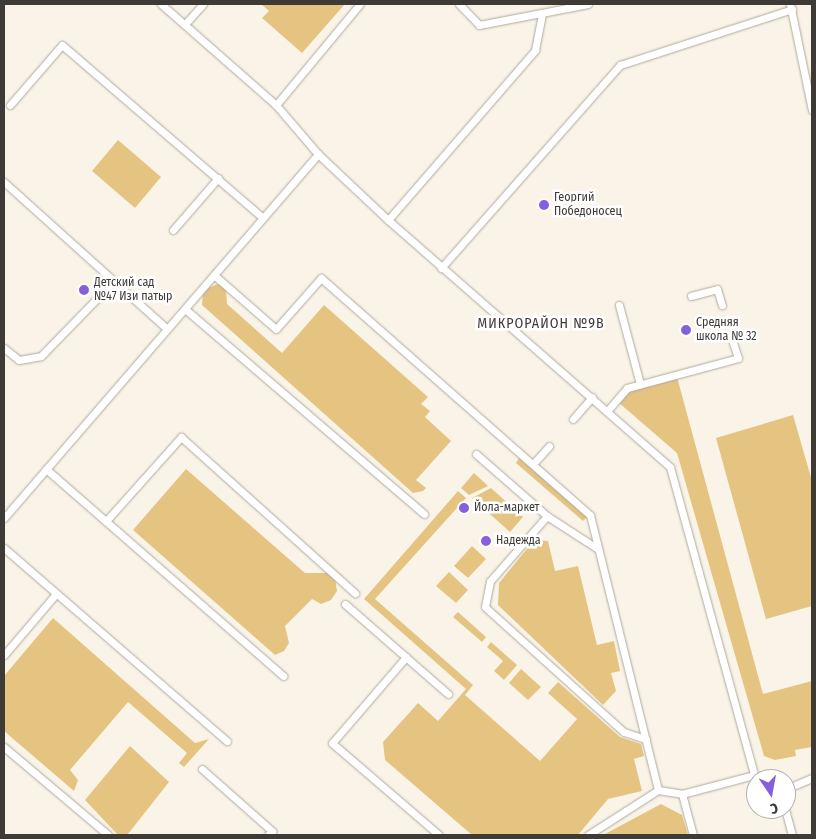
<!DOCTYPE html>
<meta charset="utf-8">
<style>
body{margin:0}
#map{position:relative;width:816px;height:839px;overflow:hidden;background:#faf4e8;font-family:"Fira Sans Condensed",sans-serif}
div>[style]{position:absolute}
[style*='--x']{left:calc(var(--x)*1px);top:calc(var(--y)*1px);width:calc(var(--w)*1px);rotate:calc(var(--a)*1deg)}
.green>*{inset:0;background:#e5c482}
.roads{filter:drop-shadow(0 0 1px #aea99d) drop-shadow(0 0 1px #aea99d)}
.lane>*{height:7px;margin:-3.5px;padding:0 3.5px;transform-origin:3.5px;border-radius:3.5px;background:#fff}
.dots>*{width:14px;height:14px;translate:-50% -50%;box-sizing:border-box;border:2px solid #fff;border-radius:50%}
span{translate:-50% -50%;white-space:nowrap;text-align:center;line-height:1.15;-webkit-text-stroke:5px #fff;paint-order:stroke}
.poi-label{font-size:12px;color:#3e3b36}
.left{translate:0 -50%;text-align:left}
.neighbourhood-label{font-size:14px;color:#3e3b36;letter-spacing:1px}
.frame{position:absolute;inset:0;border:5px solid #3e3b36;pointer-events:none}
.north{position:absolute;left:746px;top:769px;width:50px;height:50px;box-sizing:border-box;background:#fff;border:1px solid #b2b1af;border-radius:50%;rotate:168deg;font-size:14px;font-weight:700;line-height:20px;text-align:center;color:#3e3b36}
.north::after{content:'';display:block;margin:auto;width:18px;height:22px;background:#8560db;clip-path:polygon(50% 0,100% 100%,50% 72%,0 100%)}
</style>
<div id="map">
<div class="green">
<i style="clip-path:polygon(261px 4px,345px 4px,302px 53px,262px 18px,269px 11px)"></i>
<i style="clip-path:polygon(118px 140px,161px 177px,135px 208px,92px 171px)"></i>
<i style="clip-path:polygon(218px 284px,226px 290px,227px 304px,282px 353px,324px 305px,428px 397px,421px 404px,430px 411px,425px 417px,451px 441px,416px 480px,426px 488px,423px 491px,413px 493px,202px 305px,203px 290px)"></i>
<i style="clip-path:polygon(677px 377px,763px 694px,812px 681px,812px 747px,795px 750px,796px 756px,775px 760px,764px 756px,677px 453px,618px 402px,629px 390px)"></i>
<i style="clip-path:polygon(793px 415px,812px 481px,812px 606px,766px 619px,716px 438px)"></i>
<i style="clip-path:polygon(519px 458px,587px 517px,583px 521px,516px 463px)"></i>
<i style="clip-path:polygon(186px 469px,305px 573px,327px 573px,335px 579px,337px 591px,331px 600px,321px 604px,312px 599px,285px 626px,289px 643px,284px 651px,275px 655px,133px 530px)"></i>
<i style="clip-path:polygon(474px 473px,488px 486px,469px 495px,461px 488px)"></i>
<i style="clip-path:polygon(491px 488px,523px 517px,510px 532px,472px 498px)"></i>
<i style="clip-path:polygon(458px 491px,466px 498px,375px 599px,473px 685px,465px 695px,540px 761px,577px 719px,548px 693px,558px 682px,620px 737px,641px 744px,644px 756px,634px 759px,642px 791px,608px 799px,578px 835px,472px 835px,385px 760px,383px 742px,418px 703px,438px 721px,466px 689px,364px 599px)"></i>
<i style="clip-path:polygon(534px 540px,548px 541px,555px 571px,578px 566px,597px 645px,614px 641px,620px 671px,611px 673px,616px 691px,603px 705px,498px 605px,499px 583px)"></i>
<i style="clip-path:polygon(472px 546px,486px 559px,468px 578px,454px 566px)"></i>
<i style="clip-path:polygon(449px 572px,468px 590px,456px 603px,436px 586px)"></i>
<i style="clip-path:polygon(458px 612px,486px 637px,482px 642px,453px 617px)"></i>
<i style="clip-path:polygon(53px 618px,195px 743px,209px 739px,184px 767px,179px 763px,187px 753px,128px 702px,70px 770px,78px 780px,74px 791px,4px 731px,4px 676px)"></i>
<i style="clip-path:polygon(491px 642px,517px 665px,504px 680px,494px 671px,503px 661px,487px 647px)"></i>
<i style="clip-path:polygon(521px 669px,541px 687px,528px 700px,509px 683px)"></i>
<i style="clip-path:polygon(130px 746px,169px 782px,128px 834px,117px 834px,85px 800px)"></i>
<i style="clip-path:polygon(661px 804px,682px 815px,688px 835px,603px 835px)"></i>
</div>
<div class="roads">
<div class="lane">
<i style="--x:161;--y:4;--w:153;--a:41.3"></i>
<i style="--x:276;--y:105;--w:65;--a:49.4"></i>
<i style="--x:318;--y:154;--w:96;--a:43.3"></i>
<i style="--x:388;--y:220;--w:375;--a:41.2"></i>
<i style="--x:670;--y:467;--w:319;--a:74.7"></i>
<i style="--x:754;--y:775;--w:8;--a:30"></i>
<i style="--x:459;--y:4;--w:29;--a:46"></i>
<i style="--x:479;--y:25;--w:111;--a:-10.9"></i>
<i style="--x:790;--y:4;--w:108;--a:78.3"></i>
<i style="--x:185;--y:24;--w:27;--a:-48"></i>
<i style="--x:10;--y:105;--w:79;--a:-49.1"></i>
<i style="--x:62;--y:45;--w:265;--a:40.7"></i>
<i style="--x:276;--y:105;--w:131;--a:-50.3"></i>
<i style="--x:4;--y:182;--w:219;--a:42"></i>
<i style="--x:388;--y:220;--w:225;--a:-49.1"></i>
<i style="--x:535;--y:50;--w:36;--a:-79"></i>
<i style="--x:173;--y:230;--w:69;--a:-49.1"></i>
<i style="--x:441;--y:268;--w:271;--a:-48.6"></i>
<i style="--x:620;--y:65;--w:181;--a:-18"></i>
<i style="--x:214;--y:275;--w:82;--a:41.1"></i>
<i style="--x:276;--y:329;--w:68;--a:-48.6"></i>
<i style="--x:321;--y:278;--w:359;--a:41.4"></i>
<i style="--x:590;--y:515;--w:283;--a:76.1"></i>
<i style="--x:691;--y:296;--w:27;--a:-15"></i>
<i style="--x:717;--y:289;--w:17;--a:73"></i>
<i style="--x:619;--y:305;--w:82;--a:75.1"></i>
<i style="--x:185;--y:309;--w:315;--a:40.6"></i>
<i style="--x:4;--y:348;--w:19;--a:39"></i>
<i style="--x:19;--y:360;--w:22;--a:-10"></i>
<i style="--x:41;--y:356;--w:105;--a:-45.8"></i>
<i style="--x:608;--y:410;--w:29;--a:-49"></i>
<i style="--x:627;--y:388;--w:115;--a:-15.1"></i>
<i style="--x:738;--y:358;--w:19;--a:-108"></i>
<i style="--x:573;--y:419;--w:29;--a:-49"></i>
<i style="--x:476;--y:454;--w:94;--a:41.1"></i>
<i style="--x:547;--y:516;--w:61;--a:32.9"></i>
<i style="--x:533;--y:464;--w:24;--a:-48"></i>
<i style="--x:46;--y:469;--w:315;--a:41.1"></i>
<i style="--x:547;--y:516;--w:86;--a:131.2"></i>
<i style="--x:490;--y:581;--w:26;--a:101"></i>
<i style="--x:485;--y:607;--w:187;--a:42"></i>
<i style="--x:624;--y:732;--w:23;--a:18"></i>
<i style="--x:4;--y:518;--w:481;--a:-49.2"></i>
<i style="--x:106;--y:521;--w:113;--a:-48.2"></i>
<i style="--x:181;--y:437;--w:234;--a:41.9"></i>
<i style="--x:4;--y:548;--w:295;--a:40.9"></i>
<i style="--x:345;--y:604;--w:137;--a:41.1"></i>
<i style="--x:4;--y:655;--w:80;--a:-49.6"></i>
<i style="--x:406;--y:657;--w:113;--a:130.7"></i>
<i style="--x:332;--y:743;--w:141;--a:40.7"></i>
<i style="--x:4;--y:747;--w:136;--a:40.2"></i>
<i style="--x:202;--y:769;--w:94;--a:41.5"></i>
<i style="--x:272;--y:831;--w:6;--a:135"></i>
<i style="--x:786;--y:789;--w:28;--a:-23"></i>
<i style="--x:682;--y:794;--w:42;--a:75"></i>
<i style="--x:785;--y:809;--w:27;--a:75"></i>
<i style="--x:588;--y:835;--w:83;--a:-32.7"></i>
<i style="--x:658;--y:790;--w:24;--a:9"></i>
<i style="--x:682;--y:794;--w:74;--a:-14.8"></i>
</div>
</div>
<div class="dots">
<i style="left:544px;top:205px;background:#8560db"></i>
<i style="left:84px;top:290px;background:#8560db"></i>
<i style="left:686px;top:330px;background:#8560db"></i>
<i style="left:464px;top:508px;background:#8560db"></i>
<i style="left:486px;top:541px;background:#8560db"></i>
</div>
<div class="poi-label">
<span class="left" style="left:554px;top:205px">Георгий<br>Победоносец</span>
<span class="left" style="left:94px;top:290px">Детский сад<br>№47 Изи патыр</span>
<span class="left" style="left:696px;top:330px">Средняя<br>школа № 32</span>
<span class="left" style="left:474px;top:508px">Йола-маркет</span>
<span class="left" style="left:496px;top:541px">Надежда</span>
</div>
<div class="neighbourhood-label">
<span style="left:541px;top:324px">МИКРОРАЙОН №9В</span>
</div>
<div class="frame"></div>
<div class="north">С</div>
</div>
